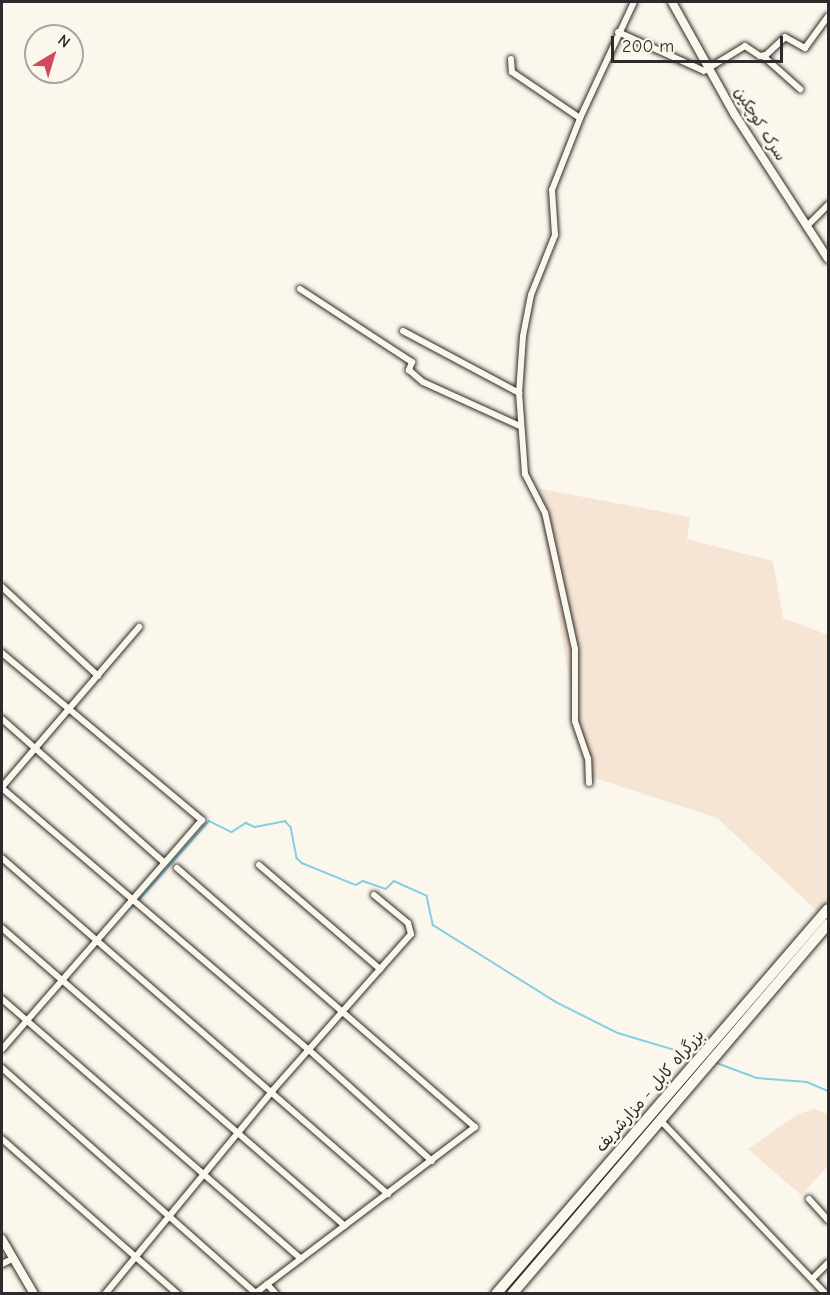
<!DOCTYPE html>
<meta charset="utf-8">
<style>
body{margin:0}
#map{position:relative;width:830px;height:1295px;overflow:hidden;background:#fbf7ec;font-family:"Comic Neue","Playpen Sans Arabic",sans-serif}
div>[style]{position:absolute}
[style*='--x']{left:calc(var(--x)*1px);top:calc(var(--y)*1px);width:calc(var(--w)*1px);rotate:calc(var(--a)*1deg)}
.built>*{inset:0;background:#f6e5d4}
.stream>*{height:1.5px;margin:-0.75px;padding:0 0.75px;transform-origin:0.75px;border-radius:0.75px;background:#83d0e2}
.roads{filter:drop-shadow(0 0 2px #2b2b2b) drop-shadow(0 0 2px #2b2b2b)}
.street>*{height:6px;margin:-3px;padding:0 3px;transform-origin:3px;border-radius:3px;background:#fbf7ec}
.secondary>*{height:8px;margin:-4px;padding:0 4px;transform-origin:4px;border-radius:4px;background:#fbf7ec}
.highway>*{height:10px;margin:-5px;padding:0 5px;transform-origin:5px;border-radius:5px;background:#fbf7ec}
span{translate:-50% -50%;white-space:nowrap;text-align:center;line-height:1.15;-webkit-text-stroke:5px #fbf7ec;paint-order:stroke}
.street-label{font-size:16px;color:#2b2b2b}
.frame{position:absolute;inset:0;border:3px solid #2b2b2b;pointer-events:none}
.north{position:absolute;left:24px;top:24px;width:60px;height:60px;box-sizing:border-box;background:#fbf7ec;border:2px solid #a8a59f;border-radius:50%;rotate:38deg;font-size:16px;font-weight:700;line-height:24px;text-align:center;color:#2b2b2b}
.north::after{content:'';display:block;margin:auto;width:21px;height:27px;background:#d1495b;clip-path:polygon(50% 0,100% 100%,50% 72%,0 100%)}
.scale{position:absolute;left:611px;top:36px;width:172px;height:27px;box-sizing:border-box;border:3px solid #2b2b2b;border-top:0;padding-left:8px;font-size:18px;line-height:21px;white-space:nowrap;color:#2b2b2b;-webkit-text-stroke:4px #fbf7ec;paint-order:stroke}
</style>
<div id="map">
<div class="built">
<i style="clip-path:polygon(536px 488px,690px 517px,687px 539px,773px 561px,783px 618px,828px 635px,828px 921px,717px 818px,586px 775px)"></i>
<i style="clip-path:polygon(814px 1109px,828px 1114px,828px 1166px,801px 1195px,748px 1149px,798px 1114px)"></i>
</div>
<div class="stream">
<i style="--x:140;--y:899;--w:104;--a:-48.5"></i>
<i style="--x:209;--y:821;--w:25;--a:26"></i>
<i style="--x:232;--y:832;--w:17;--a:-33"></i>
<i style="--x:246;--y:823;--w:10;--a:24"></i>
<i style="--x:255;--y:827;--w:31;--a:-11"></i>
<i style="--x:285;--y:821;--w:8;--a:45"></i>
<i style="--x:291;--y:827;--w:32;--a:79"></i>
<i style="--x:297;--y:858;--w:7;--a:45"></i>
<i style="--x:302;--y:863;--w:58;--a:22.2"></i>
<i style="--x:356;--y:885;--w:8;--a:-30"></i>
<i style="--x:363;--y:881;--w:24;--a:19"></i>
<i style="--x:386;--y:889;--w:11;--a:-45"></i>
<i style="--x:394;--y:881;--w:36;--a:24"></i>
<i style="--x:427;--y:896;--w:30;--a:78"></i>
<i style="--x:433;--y:925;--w:145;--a:32"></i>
<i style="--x:556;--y:1002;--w:69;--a:26.6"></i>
<i style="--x:618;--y:1033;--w:77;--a:16.6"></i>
<i style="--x:717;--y:1063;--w:43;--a:20.6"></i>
<i style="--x:757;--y:1078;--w:50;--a:4.6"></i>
<i style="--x:807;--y:1082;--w:23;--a:23"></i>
</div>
<div class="roads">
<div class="street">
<i style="--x:618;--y:32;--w:94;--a:24.4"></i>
<i style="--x:704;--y:71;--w:48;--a:-31.4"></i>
<i style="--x:745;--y:46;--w:18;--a:34"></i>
<i style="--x:760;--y:56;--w:6;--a:-9"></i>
<i style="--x:766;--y:55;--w:26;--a:-43"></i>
<i style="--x:785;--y:37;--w:23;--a:29"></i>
<i style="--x:805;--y:48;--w:39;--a:-54"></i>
<i style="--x:763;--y:56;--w:50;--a:41.7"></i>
<i style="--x:511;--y:59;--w:13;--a:86"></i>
<i style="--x:512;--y:72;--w:82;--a:34.1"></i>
<i style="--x:807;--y:226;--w:30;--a:-45"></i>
<i style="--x:300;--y:289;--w:134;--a:33.1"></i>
<i style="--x:412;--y:362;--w:9;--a:111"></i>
<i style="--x:409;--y:370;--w:18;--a:41"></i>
<i style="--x:423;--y:382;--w:107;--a:24.4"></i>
<i style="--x:403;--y:331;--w:132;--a:28.1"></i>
<i style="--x:2;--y:587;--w:131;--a:42.8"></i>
<i style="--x:2;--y:653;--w:261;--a:39.9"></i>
<i style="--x:202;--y:820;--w:304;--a:131.1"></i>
<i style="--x:2;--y:719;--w:217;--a:41.5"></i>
<i style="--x:589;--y:783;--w:24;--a:-92"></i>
<i style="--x:588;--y:759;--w:40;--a:-108.9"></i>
<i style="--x:575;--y:721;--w:72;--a:-90"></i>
<i style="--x:575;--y:649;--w:139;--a:-102.4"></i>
<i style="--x:545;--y:513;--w:44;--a:-117.1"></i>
<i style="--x:525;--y:474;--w:81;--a:-94.2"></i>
<i style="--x:519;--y:393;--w:57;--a:-86"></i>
<i style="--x:523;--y:336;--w:42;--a:-79"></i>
<i style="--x:531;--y:295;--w:65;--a:-68.2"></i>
<i style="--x:555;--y:235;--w:45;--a:-93.8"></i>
<i style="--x:552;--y:190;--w:79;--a:-68.6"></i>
<i style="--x:581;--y:116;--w:126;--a:-65.1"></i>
<i style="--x:2;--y:787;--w:211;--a:-49.4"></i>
<i style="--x:2;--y:788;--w:402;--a:40.5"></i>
<i style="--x:308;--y:1049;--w:167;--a:42.1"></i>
<i style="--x:2;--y:858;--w:512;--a:41.04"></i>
<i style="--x:259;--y:865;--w:160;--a:40.7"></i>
<i style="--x:177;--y:868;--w:395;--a:41"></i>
<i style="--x:475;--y:1127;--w:277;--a:142.9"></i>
<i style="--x:2;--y:928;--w:454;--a:41"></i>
<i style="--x:2;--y:999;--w:396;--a:41"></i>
<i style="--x:2;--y:1068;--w:339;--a:41.6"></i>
<i style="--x:662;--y:1122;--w:238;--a:46.4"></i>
<i style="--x:2;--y:1139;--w:235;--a:41.4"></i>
<i style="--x:809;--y:1199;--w:28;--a:48"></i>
<i style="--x:2;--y:1264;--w:13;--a:-27"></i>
<i style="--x:813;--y:1278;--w:21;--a:-45"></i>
<i style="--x:267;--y:1284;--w:13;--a:48"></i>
<i style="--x:105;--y:1294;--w:264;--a:-50.5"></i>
<i style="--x:273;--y:1090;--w:208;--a:-48.5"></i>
<i style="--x:411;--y:934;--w:11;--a:-105"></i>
<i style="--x:408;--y:923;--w:44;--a:-140.5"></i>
</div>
<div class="secondary">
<i style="--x:672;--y:2;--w:129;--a:60.9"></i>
<i style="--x:735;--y:115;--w:171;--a:57.1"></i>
<i style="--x:2;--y:1239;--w:64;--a:59.8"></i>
</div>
<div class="highway">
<i style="--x:496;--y:1294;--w:508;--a:-49.23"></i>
<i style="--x:512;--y:1294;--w:487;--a:-49.5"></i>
</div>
</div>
<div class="street-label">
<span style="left:760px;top:124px;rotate:58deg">سرک کوچکین</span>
<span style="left:650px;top:1091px;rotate:-49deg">بزرگراه کابل - مزارشریف</span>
</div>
<div class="frame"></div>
<div class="north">N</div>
<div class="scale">200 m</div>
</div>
